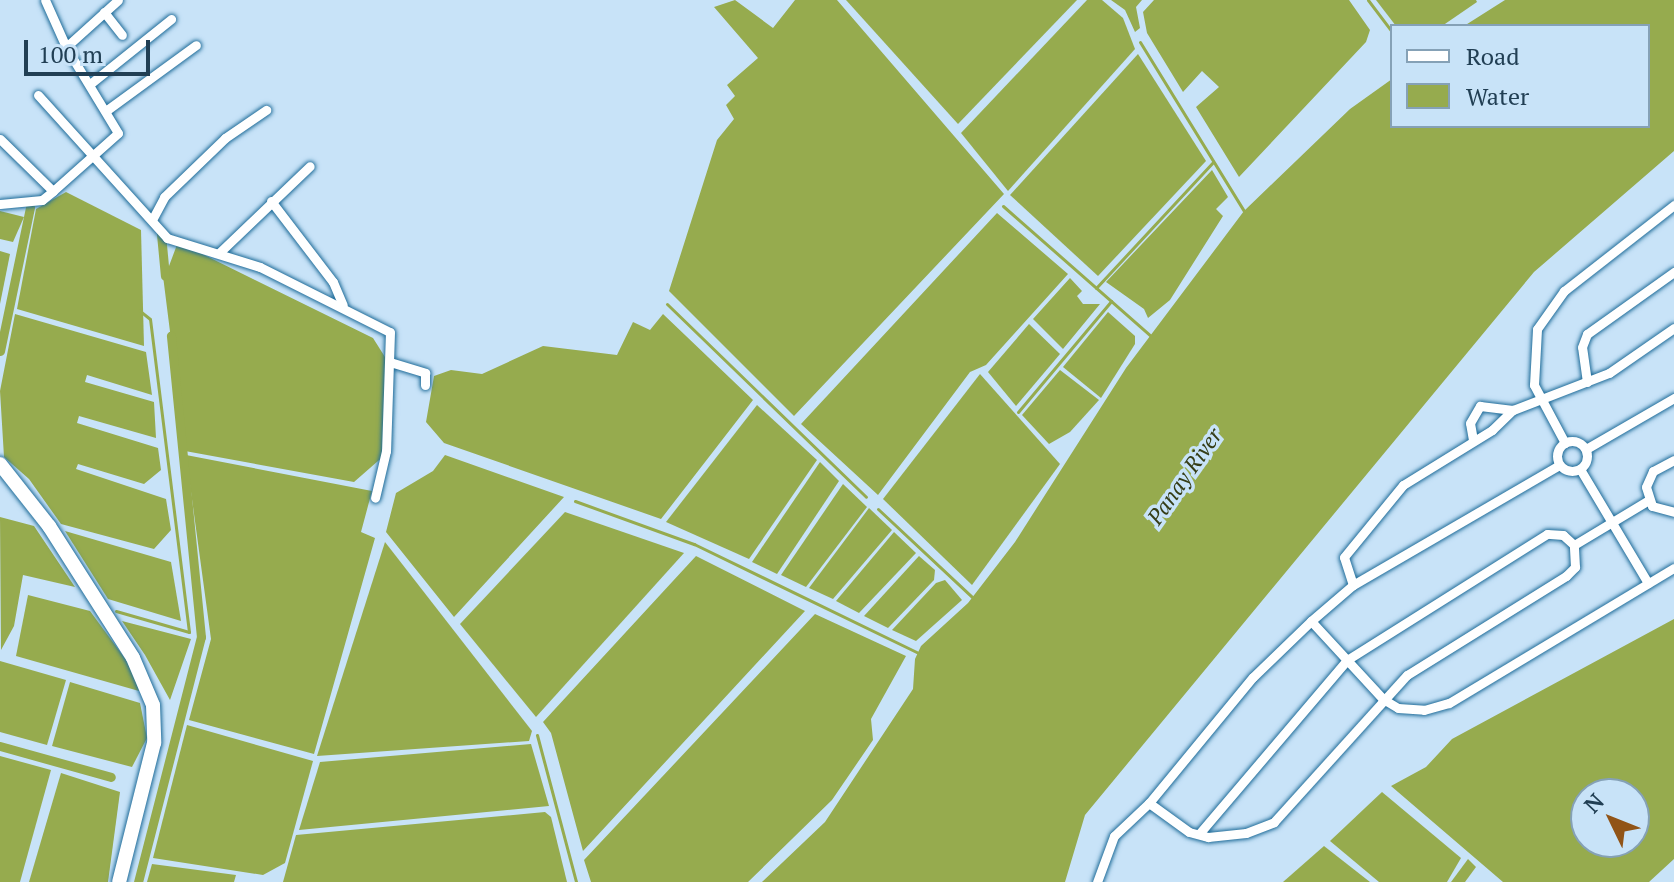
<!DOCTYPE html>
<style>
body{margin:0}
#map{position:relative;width:1674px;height:882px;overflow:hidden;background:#c8e3f8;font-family:"PT Serif",serif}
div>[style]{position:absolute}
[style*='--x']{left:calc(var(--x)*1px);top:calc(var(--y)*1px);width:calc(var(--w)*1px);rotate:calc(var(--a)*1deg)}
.water>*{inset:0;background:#96ab4e}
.stream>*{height:3px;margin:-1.5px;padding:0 1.5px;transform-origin:1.5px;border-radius:1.5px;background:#96ab4e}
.canal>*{height:9px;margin:-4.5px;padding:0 4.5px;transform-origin:4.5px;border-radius:4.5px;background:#96ab4e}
.roads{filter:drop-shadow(0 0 2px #1f6c99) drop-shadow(0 0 2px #1f6c99)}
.street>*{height:9px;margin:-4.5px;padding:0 4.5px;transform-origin:4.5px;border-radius:4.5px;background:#fff}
.street>.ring{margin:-4.5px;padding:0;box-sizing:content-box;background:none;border:9px solid #fff;border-radius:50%}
.secondary>*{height:14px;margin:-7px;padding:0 7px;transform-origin:7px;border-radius:7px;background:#fff}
span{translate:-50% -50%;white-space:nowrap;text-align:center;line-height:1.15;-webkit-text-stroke:7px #c8e3f8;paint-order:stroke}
.water-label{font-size:22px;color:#353d16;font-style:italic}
.legend{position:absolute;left:1390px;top:24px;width:260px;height:104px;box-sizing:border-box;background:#c8e3f8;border:2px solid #85a1b6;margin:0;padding:10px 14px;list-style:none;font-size:24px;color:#213f54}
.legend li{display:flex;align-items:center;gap:16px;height:40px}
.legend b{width:40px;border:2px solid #85a1b6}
.north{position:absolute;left:1570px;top:778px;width:80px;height:80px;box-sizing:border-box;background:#c8e3f8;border:2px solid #85a1b6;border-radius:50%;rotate:313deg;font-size:22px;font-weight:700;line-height:32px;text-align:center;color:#213f54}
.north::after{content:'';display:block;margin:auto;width:28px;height:36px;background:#915417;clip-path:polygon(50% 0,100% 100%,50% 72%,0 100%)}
.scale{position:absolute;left:24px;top:40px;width:126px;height:36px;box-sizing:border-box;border:4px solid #213f54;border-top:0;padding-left:10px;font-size:24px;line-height:28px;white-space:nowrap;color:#213f54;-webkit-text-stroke:6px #c8e3f8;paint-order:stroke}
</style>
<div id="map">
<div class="water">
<i style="clip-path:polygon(735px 0,773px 28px,795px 0,837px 0,1004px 194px,794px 416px,669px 291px,717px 140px,734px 119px,726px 105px,735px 96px,727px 85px,758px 58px,714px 7px)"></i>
<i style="clip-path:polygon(846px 0,1077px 0,958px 124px)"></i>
<i style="clip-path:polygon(1087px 0,1102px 0,1123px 18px,1135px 49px,1008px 191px,961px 133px)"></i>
<i style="clip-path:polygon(1111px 0,1142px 0,1136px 7px,1140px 28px,1135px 32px,1125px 10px)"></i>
<i style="clip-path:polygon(1154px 0,1349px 0,1370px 30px,1366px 42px,1239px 177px,1196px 107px,1219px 87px,1202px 71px,1183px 92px,1147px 33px,1143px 12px)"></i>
<i style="clip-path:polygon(1376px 0,1476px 0,1477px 2px,1442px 26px,1396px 26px)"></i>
<i style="clip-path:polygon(1505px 0,1674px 0,1674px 151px,1534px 272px,1085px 815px,1065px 882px,762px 882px,825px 822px,913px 689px,915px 659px,921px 646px,968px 603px,1015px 542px,1126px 368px,1244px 211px,1350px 109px,1392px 79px,1392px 126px,1648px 126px,1648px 26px,1464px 26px)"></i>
<i style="clip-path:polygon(1138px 54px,1206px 161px,1098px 276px,1010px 195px)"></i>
<i style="clip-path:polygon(1212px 170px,1228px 197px,1216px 209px,1223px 216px,1170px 300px,1148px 318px,1144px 309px,1106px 282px)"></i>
<i style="clip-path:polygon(66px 192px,141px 230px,144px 346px,17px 309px,36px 209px)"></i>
<i style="clip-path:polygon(0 211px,24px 217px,13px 242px,0 239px)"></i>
<i style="clip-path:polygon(997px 213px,1068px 274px,986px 365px,970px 372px,878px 495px,801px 424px)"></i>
<i style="clip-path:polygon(178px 242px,373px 338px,385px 357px,386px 454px,354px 482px,185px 451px,162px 268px,169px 266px)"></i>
<i style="clip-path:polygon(0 251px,10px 254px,0 304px)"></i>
<i style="clip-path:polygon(1070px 278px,1082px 291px,1077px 296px,1083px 304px,1100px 304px,1063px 349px,1033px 319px)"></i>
<i style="clip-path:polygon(1108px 312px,1135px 336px,1135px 344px,1101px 398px,1063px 367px)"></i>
<i style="clip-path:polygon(15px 314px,146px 352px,152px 395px,87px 375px,85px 382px,154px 402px,156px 438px,79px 416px,77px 423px,158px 448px,161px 470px,144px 484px,78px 464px,76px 469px,166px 499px,171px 530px,154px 549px,61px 524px,29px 479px,4px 457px,0 391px)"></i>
<i style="clip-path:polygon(663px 314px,753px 400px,661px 519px,444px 443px,426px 422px,434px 376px,451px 370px,482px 374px,543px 346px,617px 355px,633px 322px,650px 330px)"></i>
<i style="clip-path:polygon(1029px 324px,1060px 354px,1016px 406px,988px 372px)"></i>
<i style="clip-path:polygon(1060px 370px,1099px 400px,1070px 432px,1049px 444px,1022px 415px)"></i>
<i style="clip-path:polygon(980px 374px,1060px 464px,972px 585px,883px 499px)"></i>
<i style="clip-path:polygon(757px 405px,817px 460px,749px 559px,666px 522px)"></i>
<i style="clip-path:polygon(186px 455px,372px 491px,361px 532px,375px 538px,314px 754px,189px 720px,211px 639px)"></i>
<i style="clip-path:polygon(445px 455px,564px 497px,454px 617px,386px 532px,396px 493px,433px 471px)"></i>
<i style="clip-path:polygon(820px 462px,839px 481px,777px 574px,752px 562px)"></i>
<i style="clip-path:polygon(843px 484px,867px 507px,806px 587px,781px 575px)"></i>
<i style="clip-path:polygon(869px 508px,892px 530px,833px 599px,809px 588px)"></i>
<i style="clip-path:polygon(565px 512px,684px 553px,536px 717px,460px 624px)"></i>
<i style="clip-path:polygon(0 517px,34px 526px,75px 587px,23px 575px,14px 626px,1px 650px)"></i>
<i style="clip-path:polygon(65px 531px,171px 562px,181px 621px,108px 599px)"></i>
<i style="clip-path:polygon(894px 532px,916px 553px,859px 613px,836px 601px)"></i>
<i style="clip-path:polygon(385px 542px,532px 731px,529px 741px,317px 756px)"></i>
<i style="clip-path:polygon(696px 556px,805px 611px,583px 851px,551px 733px,543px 722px)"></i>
<i style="clip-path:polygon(919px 556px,935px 570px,934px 580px,888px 628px,864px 616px)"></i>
<i style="clip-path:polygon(945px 580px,962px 600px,916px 641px,892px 630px,936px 583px)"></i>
<i style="clip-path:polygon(28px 595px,90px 611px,132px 668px,139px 691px,16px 656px)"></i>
<i style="clip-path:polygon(815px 614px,906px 656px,871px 719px,873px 740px,832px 800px,748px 882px,591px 882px,584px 860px)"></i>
<i style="clip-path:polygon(evenodd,1674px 619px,1674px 859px,1649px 882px,1503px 882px,1391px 786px,1426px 767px,1452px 739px,1674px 619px,1634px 794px,1634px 842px,1586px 842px,1586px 794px,1634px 794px)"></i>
<i style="clip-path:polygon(122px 621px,191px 639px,170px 700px,145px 655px)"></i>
<i style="clip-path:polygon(0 661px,66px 680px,47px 745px,0 732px)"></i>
<i style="clip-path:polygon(70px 682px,140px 703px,147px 738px,132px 767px,52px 746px)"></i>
<i style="clip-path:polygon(187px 725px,313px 761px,285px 863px,263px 875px,153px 858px)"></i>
<i style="clip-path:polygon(531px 744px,549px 806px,299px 830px,320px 762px)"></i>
<i style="clip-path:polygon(0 756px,51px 770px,20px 882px,0 882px)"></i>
<i style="clip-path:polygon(61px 773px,120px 792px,108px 882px,29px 882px)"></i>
<i style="clip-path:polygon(1382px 792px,1461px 858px,1447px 882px,1379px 882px,1330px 841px)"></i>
<i style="clip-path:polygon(545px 812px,551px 817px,567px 882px,283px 882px,296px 835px)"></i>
<i style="clip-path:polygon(1324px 846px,1370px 882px,1283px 882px)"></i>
<i style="clip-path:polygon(1468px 859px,1476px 867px,1465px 882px,1451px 882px)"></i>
<i style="clip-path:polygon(152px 864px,236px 875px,234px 882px,147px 882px)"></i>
</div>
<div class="stream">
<i style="--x:1368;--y:0;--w:40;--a:53"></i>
<i style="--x:1140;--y:42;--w:198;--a:58.4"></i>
<i style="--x:1003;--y:206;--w:197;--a:41.3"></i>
<i style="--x:1096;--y:288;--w:172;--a:-47.1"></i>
<i style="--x:667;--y:304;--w:277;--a:44.1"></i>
<i style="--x:1018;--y:412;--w:145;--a:-50"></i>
<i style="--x:575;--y:501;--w:127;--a:19.9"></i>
<i style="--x:694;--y:544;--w:249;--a:25.9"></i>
<i style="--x:878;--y:509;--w:129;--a:43.1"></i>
<i style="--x:116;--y:611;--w:76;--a:16"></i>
<i style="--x:189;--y:632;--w:315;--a:-97.1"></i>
<i style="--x:150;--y:319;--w:13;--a:-141"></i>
<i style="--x:537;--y:735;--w:152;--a:75.1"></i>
</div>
<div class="canal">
<i style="--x:161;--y:234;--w:42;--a:84.6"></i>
<i style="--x:0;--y:351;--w:147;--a:-78.2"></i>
<i style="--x:0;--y:746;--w:115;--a:15.6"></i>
<i style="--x:138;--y:882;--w:253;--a:-75.6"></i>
<i style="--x:201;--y:637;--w:303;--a:-95.7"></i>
</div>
<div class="roads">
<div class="street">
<i style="--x:104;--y:12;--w:29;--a:52"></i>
<i style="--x:66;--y:47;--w:70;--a:-42.1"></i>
<i style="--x:90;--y:84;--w:104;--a:-38.7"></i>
<i style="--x:38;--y:95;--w:193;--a:47.9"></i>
<i style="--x:167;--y:238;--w:97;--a:17.3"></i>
<i style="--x:260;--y:267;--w:145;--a:26.6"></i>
<i style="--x:390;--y:332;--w:119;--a:91.9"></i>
<i style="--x:386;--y:451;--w:48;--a:103.2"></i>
<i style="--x:107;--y:110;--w:110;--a:-36.1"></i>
<i style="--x:0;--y:139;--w:74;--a:44.5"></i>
<i style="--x:53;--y:191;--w:87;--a:-41.7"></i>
<i style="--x:118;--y:133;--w:100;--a:-121.2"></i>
<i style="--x:66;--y:47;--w:51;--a:-114.1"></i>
<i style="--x:271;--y:201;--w:102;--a:52.6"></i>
<i style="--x:333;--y:282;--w:25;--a:67"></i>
<i style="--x:0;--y:204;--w:42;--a:-5.4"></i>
<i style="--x:42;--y:200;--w:14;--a:-39"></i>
<i style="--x:152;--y:220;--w:26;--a:-62"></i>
<i style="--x:164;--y:197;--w:85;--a:-44"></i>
<i style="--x:225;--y:138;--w:50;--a:-34.3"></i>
<i style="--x:220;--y:252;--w:124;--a:-43.7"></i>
<i style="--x:390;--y:362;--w:37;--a:17"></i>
<i style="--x:425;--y:373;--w:12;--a:90"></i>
<i style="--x:1587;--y:382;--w:35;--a:-98"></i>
<i style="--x:1582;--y:347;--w:14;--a:-69"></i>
<i style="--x:1587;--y:334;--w:107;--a:-35.5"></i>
<i style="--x:1473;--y:440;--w:17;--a:-100"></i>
<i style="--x:1470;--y:423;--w:20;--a:-60"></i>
<i style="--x:1480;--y:406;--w:33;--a:7"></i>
<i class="ring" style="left:1557px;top:441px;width:21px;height:21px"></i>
<i style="--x:1565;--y:443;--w:66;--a:-118.1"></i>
<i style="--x:1534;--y:385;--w:56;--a:-86.9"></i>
<i style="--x:1537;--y:329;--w:47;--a:-54.6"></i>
<i style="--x:1564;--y:291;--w:140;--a:-38"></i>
<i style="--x:1586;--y:449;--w:102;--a:-30.1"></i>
<i style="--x:1674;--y:460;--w:24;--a:152"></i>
<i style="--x:1653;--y:471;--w:17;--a:114"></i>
<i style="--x:1646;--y:487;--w:20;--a:72"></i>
<i style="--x:1652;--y:506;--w:23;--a:15"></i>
<i style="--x:1580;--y:469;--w:133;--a:59.2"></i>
<i style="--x:1574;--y:545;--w:87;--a:-31"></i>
<i style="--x:1353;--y:585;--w:29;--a:-108"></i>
<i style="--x:1344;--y:557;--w:93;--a:-50.7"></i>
<i style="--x:1403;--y:485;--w:105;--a:-31.7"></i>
<i style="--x:1492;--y:430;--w:29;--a:-44"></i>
<i style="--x:1513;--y:410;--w:103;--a:-21.1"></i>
<i style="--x:1609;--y:373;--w:79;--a:-34.7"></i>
<i style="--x:1311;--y:621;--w:106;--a:47.3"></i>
<i style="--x:1383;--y:699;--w:17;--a:31"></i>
<i style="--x:1398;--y:708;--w:26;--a:4"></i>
<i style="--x:1424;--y:710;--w:26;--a:-16"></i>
<i style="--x:1449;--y:703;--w:262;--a:-31"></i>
<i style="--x:1149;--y:803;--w:49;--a:35.9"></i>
<i style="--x:1189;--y:832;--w:20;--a:15"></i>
<i style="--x:1208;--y:837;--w:38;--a:-6"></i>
<i style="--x:1246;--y:833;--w:30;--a:-21"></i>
<i style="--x:1274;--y:822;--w:198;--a:-47.9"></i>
<i style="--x:1407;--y:675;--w:187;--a:-31.9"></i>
<i style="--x:1566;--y:576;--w:13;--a:-45"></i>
<i style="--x:1575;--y:567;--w:22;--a:-93"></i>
<i style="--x:1574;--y:545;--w:15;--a:-138"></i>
<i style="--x:1563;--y:535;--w:16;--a:-176"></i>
<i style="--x:1547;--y:534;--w:236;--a:147.8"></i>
<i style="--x:1347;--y:660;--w:228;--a:130.4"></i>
<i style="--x:1097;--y:882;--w:49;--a:-69.7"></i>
<i style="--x:1114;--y:836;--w:48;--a:-43.3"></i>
<i style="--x:1149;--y:803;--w:163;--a:-50.5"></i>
<i style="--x:1253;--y:677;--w:81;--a:-44"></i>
<i style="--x:1311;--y:621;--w:55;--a:-40.6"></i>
<i style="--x:1353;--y:585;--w:238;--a:-30.2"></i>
</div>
<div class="secondary">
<i style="--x:0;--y:464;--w:79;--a:51.7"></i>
<i style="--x:49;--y:526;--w:156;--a:57.5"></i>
<i style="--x:133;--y:658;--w:51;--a:66.9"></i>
<i style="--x:153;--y:705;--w:38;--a:88"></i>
<i style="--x:154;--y:743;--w:143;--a:104.1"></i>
</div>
</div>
<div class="water-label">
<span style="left:1184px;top:476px;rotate:-55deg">Panay River</span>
</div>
<ul class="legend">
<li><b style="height:10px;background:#fff"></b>Road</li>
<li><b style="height:22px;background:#96ab4e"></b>Water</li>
</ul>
<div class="north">N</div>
<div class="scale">100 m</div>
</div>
